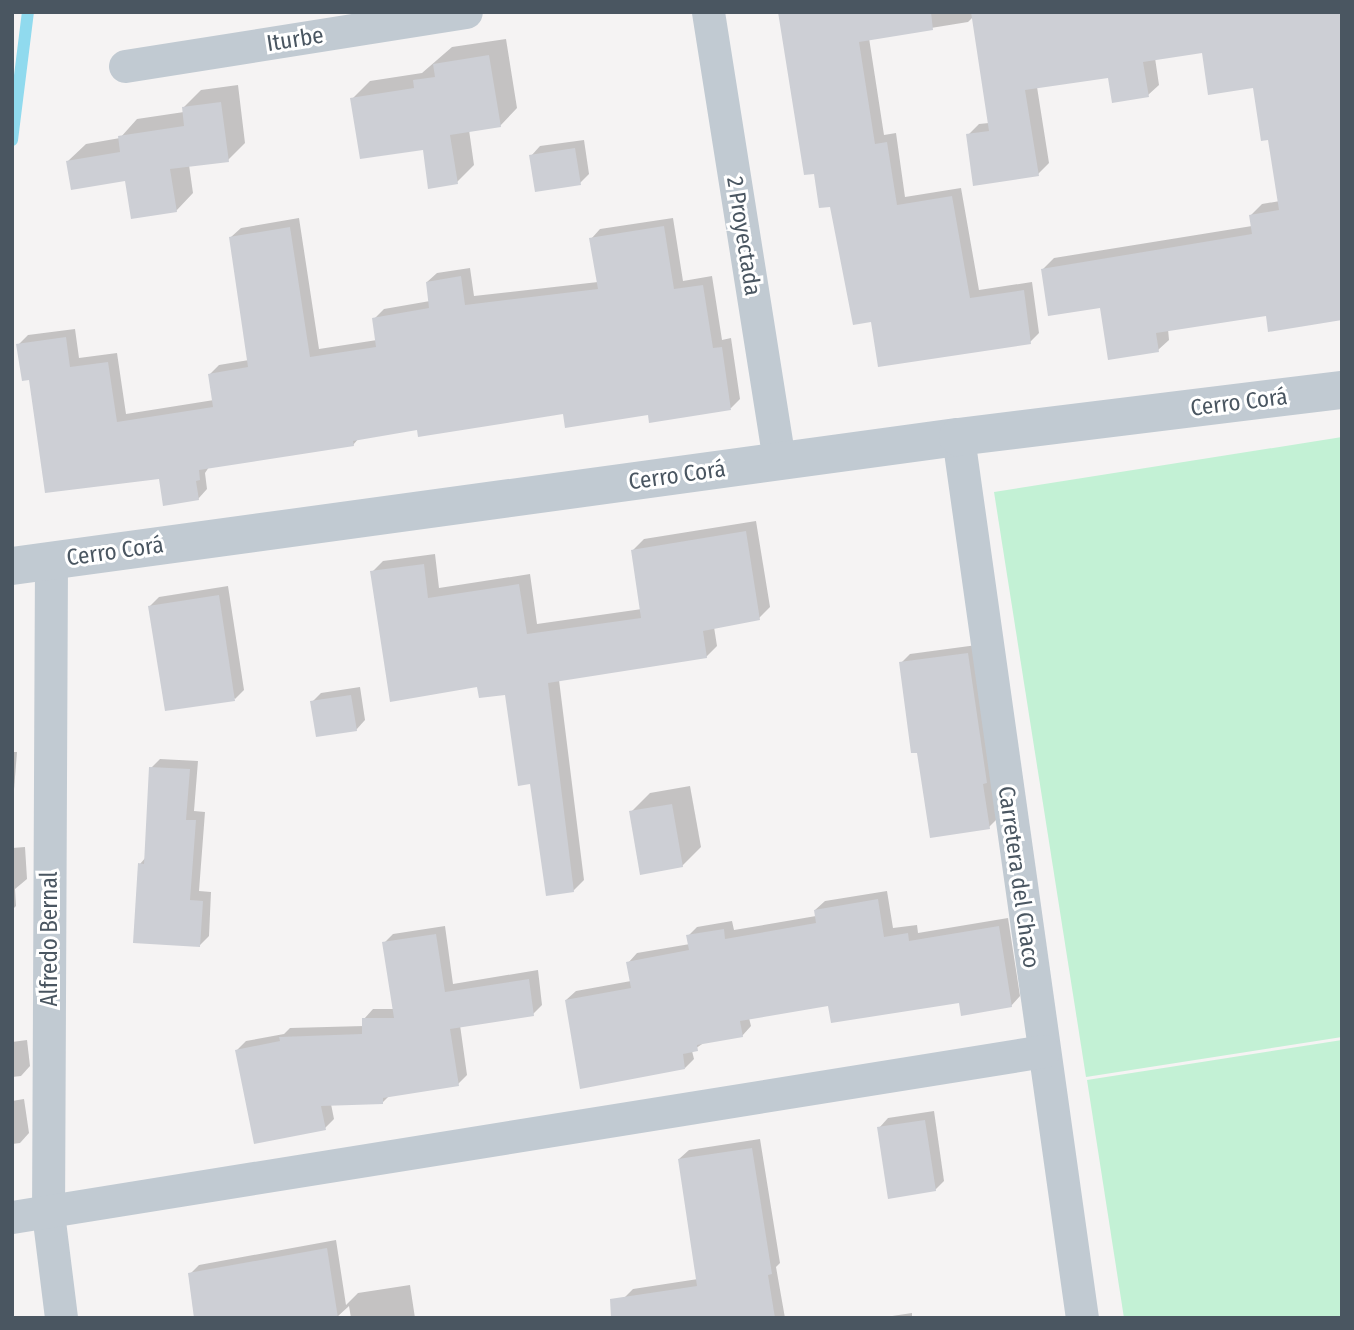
<!DOCTYPE html>
<meta charset="utf-8">
<style>
body{margin:0}
#map{position:relative;width:1354px;height:1330px;overflow:hidden;background:#f5f3f3;font-family:"Fira Sans Condensed",sans-serif}
div>[style]{position:absolute}
[style*='--x']{left:calc(var(--x)*1px);top:calc(var(--y)*1px);width:calc(var(--w)*1px);rotate:calc(var(--a)*1deg)}
.green>*{inset:0;background:#c3f1d5}
.shadow>*{inset:0;background:#0003}
.stream>*{height:12px;margin:-6px;padding:0 6px;transform-origin:6px;border-radius:6px;background:#90daee}
.building>*{inset:0;background:#cdcfd5}
.minor>*{height:33px;margin:-16.5px;padding:0 16.5px;transform-origin:16.5px;border-radius:16.5px;background:#c1cad2}
.tertiary>*{height:38px;margin:-19px;padding:0 19px;transform-origin:19px;border-radius:19px;background:#c1cad2}
span{translate:-50% -50%;white-space:nowrap;text-align:center;line-height:1.15;-webkit-text-stroke:6px #fff;paint-order:stroke}
.street-label{font-size:23px;color:#4a5661}
.frame{position:absolute;inset:0;border:14px solid #4a5661;pointer-events:none}
</style>
<div id="map">
<div class="green">
<i style="clip-path:polygon(1342px 437px,1342px 1037px,1086px 1077px,994px 492px)"></i>
<i style="clip-path:polygon(1342px 1040px,1342px 1318px,1124px 1318px,1087px 1080px)"></i>
</div>
<div class="shadow">
<i style="clip-path:polygon(779px 12px,1342px 12px,1267px 314px,1168px 329px,1169px 340px,1158px 350px,1101px 306px,1043px 269px,1054px 258px,1252px 226px,1251px 215px,1262px 204px,1280px 201px,1270px 138px,1255px 86px,1203px 51px,1155px 58px,1159px 85px,1148px 95px,1110px 76px,1037px 87px,1049px 163px,1038px 174px,968px 135px,979px 124px,989px 123px,973px 17px,968px 22px,869px 38px,884px 135px,896px 133px,905px 197px,961px 188px,979px 290px,1032px 282px,1039px 333px,1030px 342px,872px 320px,831px 205px)"></i>
<i style="clip-path:polygon(506px 39px,517px 108px,500px 126px,469px 130px,474px 165px,457px 182px,424px 148px,352px 99px,370px 81px,422px 73px,452px 47px)"></i>
<i style="clip-path:polygon(238px 85px,245px 143px,228px 160px,189px 165px,193px 193px,176px 211px,126px 179px,68px 161px,86px 144px,120px 138px,137px 119px,184px 112px,183px 108px,201px 90px)"></i>
<i style="clip-path:polygon(584px 140px,589px 174px,580px 183px,531px 156px,540px 146px)"></i>
<i style="clip-path:polygon(299px 218px,319px 349px,377px 340px,374px 319px,384px 309px,430px 301px,427px 282px,437px 273px,470px 268px,474px 296px,598px 282px,591px 239px,600px 229px,673px 218px,683px 281px,712px 276px,722px 340px,731px 338px,740px 399px,731px 408px,649px 413px,565px 412px,419px 428px,359px 438px,353px 445px,209px 467px,205px 473px,207px 489px,198px 499px,160px 477px,30px 378px,18px 345px,28px 335px,75px 329px,79px 358px,117px 353px,126px 414px,214px 400px,210px 374px,219px 365px,249px 360px,231px 237px,241px 228px)"></i>
<i style="clip-path:polygon(756px 521px,770px 607px,759px 618px,714px 627px,717px 646px,706px 657px,559px 680px,584px 880px,573px 891px,532px 782px,507px 693px,478px 685px,372px 572px,383px 561px,435px 554px,439px 588px,530px 574px,537px 624px,642px 609px,633px 550px,644px 539px)"></i>
<i style="clip-path:polygon(228px 586px,244px 690px,235px 699px,150px 606px,159px 597px)"></i>
<i style="clip-path:polygon(977px 645px,998px 818px,989px 827px,919px 751px,901px 663px,910px 654px)"></i>
<i style="clip-path:polygon(360px 687px,365px 720px,356px 730px,312px 702px,321px 693px)"></i>
<i style="clip-path:polygon(12px 752px,17px 752px,12px 815px)"></i>
<i style="clip-path:polygon(160px 759px,198px 761px,194px 811px,205px 812px,199px 891px,211px 892px,209px 936px,200px 945px,140px 864px,146px 857px,151px 768px)"></i>
<i style="clip-path:polygon(690px 786px,701px 847px,682px 866px,631px 812px,650px 793px)"></i>
<i style="clip-path:polygon(25px 847px,27px 879px,15px 889px,16px 906px,12px 910px,12px 848px)"></i>
<i style="clip-path:polygon(887px 891px,893px 928px,917px 925px,918px 933px,1008px 918px,1020px 996px,1011px 1006px,961px 1001px,830px 1004px,749px 1018px,751px 1026px,742px 1036px,705px 1042px,692px 1051px,694px 1059px,685px 1068px,566px 1000px,576px 991px,631px 981px,628px 963px,637px 953px,690px 944px,688px 936px,697px 927px,732px 921px,734px 930px,816px 916px,815px 910px,825px 901px)"></i>
<i style="clip-path:polygon(445px 926px,453px 984px,538px 970px,542px 1005px,533px 1014px,460px 1025px,467px 1075px,458px 1084px,390px 1095px,383px 1102px,331px 1104px,334px 1119px,325px 1128px,237px 1050px,246px 1041px,284px 1034px,290px 1028px,364px 1026px,364px 1019px,373px 1009px,394px 1009px,384px 943px,393px 934px)"></i>
<i style="clip-path:polygon(27px 1040px,30px 1066px,21px 1076px,12px 1077px,12px 1042px)"></i>
<i style="clip-path:polygon(24px 1099px,29px 1133px,20px 1143px,12px 1144px,12px 1101px)"></i>
<i style="clip-path:polygon(934px 1111px,944px 1181px,935px 1190px,879px 1128px,888px 1118px)"></i>
<i style="clip-path:polygon(760px 1139px,780px 1263px,776px 1267px,785px 1318px,627px 1318px,624px 1298px,633px 1289px,698px 1279px,679px 1159px,689px 1150px)"></i>
<i style="clip-path:polygon(336px 1240px,346px 1305px,358px 1293px,410px 1285px,415px 1318px,351px 1318px,349px 1306px,337px 1317px,190px 1274px,199px 1265px)"></i>
<i style="clip-path:polygon(912px 1313px,912px 1318px,879px 1318px)"></i>
</div>
<div class="stream">
<i style="--x:12;--y:140;--w:129;--a:-82.9"></i>
</div>
<div class="building">
<i style="clip-path:polygon(778px 12px,931px 12px,933px 30px,859px 42px,875px 144px,887px 142px,897px 205px,952px 196px,970px 298px,1024px 290px,1031px 344px,878px 367px,871px 322px,853px 325px,830px 207px,819px 208px,814px 174px,804px 175px)"></i>
<i style="clip-path:polygon(971px 12px,1342px 12px,1342px 320px,1268px 332px,1266px 316px,1156px 333px,1159px 352px,1108px 360px,1100px 308px,1048px 316px,1041px 269px,1252px 234px,1249px 215px,1279px 210px,1268px 140px,1261px 141px,1253px 88px,1208px 95px,1202px 53px,1143px 62px,1149px 97px,1112px 103px,1108px 78px,1025px 90px,1039px 176px,973px 186px,966px 134px,989px 131px)"></i>
<i style="clip-path:polygon(489px 55px,501px 127px,450px 135px,458px 184px,428px 189px,423px 150px,360px 159px,350px 98px,414px 88px,413px 80px,435px 77px,433px 64px)"></i>
<i style="clip-path:polygon(221px 102px,229px 162px,170px 169px,177px 212px,131px 219px,125px 181px,71px 190px,66px 161px,120px 152px,118px 136px,184px 126px,182px 107px)"></i>
<i style="clip-path:polygon(575px 148px,581px 185px,535px 192px,529px 155px)"></i>
<i style="clip-path:polygon(664px 226px,674px 289px,703px 285px,713px 348px,722px 347px,731px 410px,649px 423px,648px 415px,565px 428px,563px 414px,418px 437px,417px 430px,353px 441px,354px 446px,199px 470px,200px 480px,196px 481px,199px 500px,163px 506px,159px 479px,45px 493px,29px 380px,22px 381px,16px 344px,66px 337px,70px 367px,108px 362px,117px 422px,213px 407px,208px 374px,248px 367px,229px 237px,290px 227px,310px 357px,376px 347px,372px 318px,429px 308px,426px 282px,461px 276px,465px 305px,598px 289px,589px 238px)"></i>
<i style="clip-path:polygon(746px 531px,760px 620px,703px 631px,707px 658px,548px 683px,574px 892px,546px 896px,530px 784px,518px 786px,505px 695px,479px 698px,477px 687px,390px 702px,370px 571px,424px 564px,428px 598px,519px 584px,527px 634px,641px 618px,631px 550px)"></i>
<i style="clip-path:polygon(219px 595px,235px 701px,165px 711px,148px 606px)"></i>
<i style="clip-path:polygon(968px 653px,987px 783px,983px 784px,990px 829px,930px 838px,917px 753px,911px 753px,899px 662px)"></i>
<i style="clip-path:polygon(351px 695px,357px 731px,316px 737px,310px 701px)"></i>
<i style="clip-path:polygon(149px 767px,190px 769px,186px 820px,196px 820px,190px 900px,203px 901px,200px 947px,133px 943px,138px 863px,144px 864px)"></i>
<i style="clip-path:polygon(672px 804px,683px 867px,640px 875px,629px 811px)"></i>
<i style="clip-path:polygon(878px 899px,884px 937px,908px 933px,909px 941px,999px 926px,1012px 1007px,961px 1016px,959px 1003px,831px 1023px,828px 1006px,740px 1021px,743px 1037px,697px 1045px,698px 1051px,683px 1054px,685px 1069px,580px 1089px,565px 1000px,631px 988px,626px 962px,689px 950px,686px 935px,724px 929px,725px 939px,816px 923px,814px 910px)"></i>
<i style="clip-path:polygon(436px 934px,445px 992px,529px 979px,534px 1016px,450px 1029px,459px 1086px,383px 1098px,383px 1104px,321px 1106px,326px 1130px,254px 1144px,235px 1050px,280px 1041px,279px 1037px,362px 1034px,362px 1018px,394px 1018px,382px 942px)"></i>
<i style="clip-path:polygon(925px 1120px,936px 1191px,888px 1199px,877px 1127px)"></i>
<i style="clip-path:polygon(752px 1148px,772px 1274px,768px 1275px,775px 1318px,611px 1318px,610px 1299px,697px 1286px,678px 1159px)"></i>
<i style="clip-path:polygon(327px 1248px,338px 1318px,194px 1318px,188px 1273px)"></i>
</div>
<div class="minor">
<i style="--x:708;--y:12;--w:455;--a:81"></i>
<i style="--x:125;--y:66;--w:345;--a:-9"></i>
<i style="--x:958;--y:437;--w:890;--a:81.99"></i>
<i style="--x:51;--y:560;--w:653;--a:90.26"></i>
<i style="--x:48;--y:1213;--w:106;--a:82.9"></i>
<i style="--x:12;--y:1217;--w:1045;--a:-9.14"></i>
</div>
<div class="tertiary">
<i style="--x:12;--y:566;--w:955;--a:-7.77"></i>
<i style="--x:958;--y:437;--w:387;--a:-7"></i>
</div>
<div class="street-label">
<span style="left:295px;top:39px;rotate:-9deg">Iturbe</span>
<span style="left:744px;top:236px;rotate:81deg">2 Proyectada</span>
<span style="left:1239px;top:402px;rotate:-7deg">Cerro Corá</span>
<span style="left:677px;top:475px;rotate:-8deg">Cerro Corá</span>
<span style="left:115px;top:551px;rotate:-8deg">Cerro Corá</span>
<span style="left:1019px;top:877px;rotate:82deg">Carretera del Chaco</span>
<span style="left:49px;top:939px;rotate:-90deg">Alfredo Bernal</span>
</div>
<div class="frame"></div>
</div>
